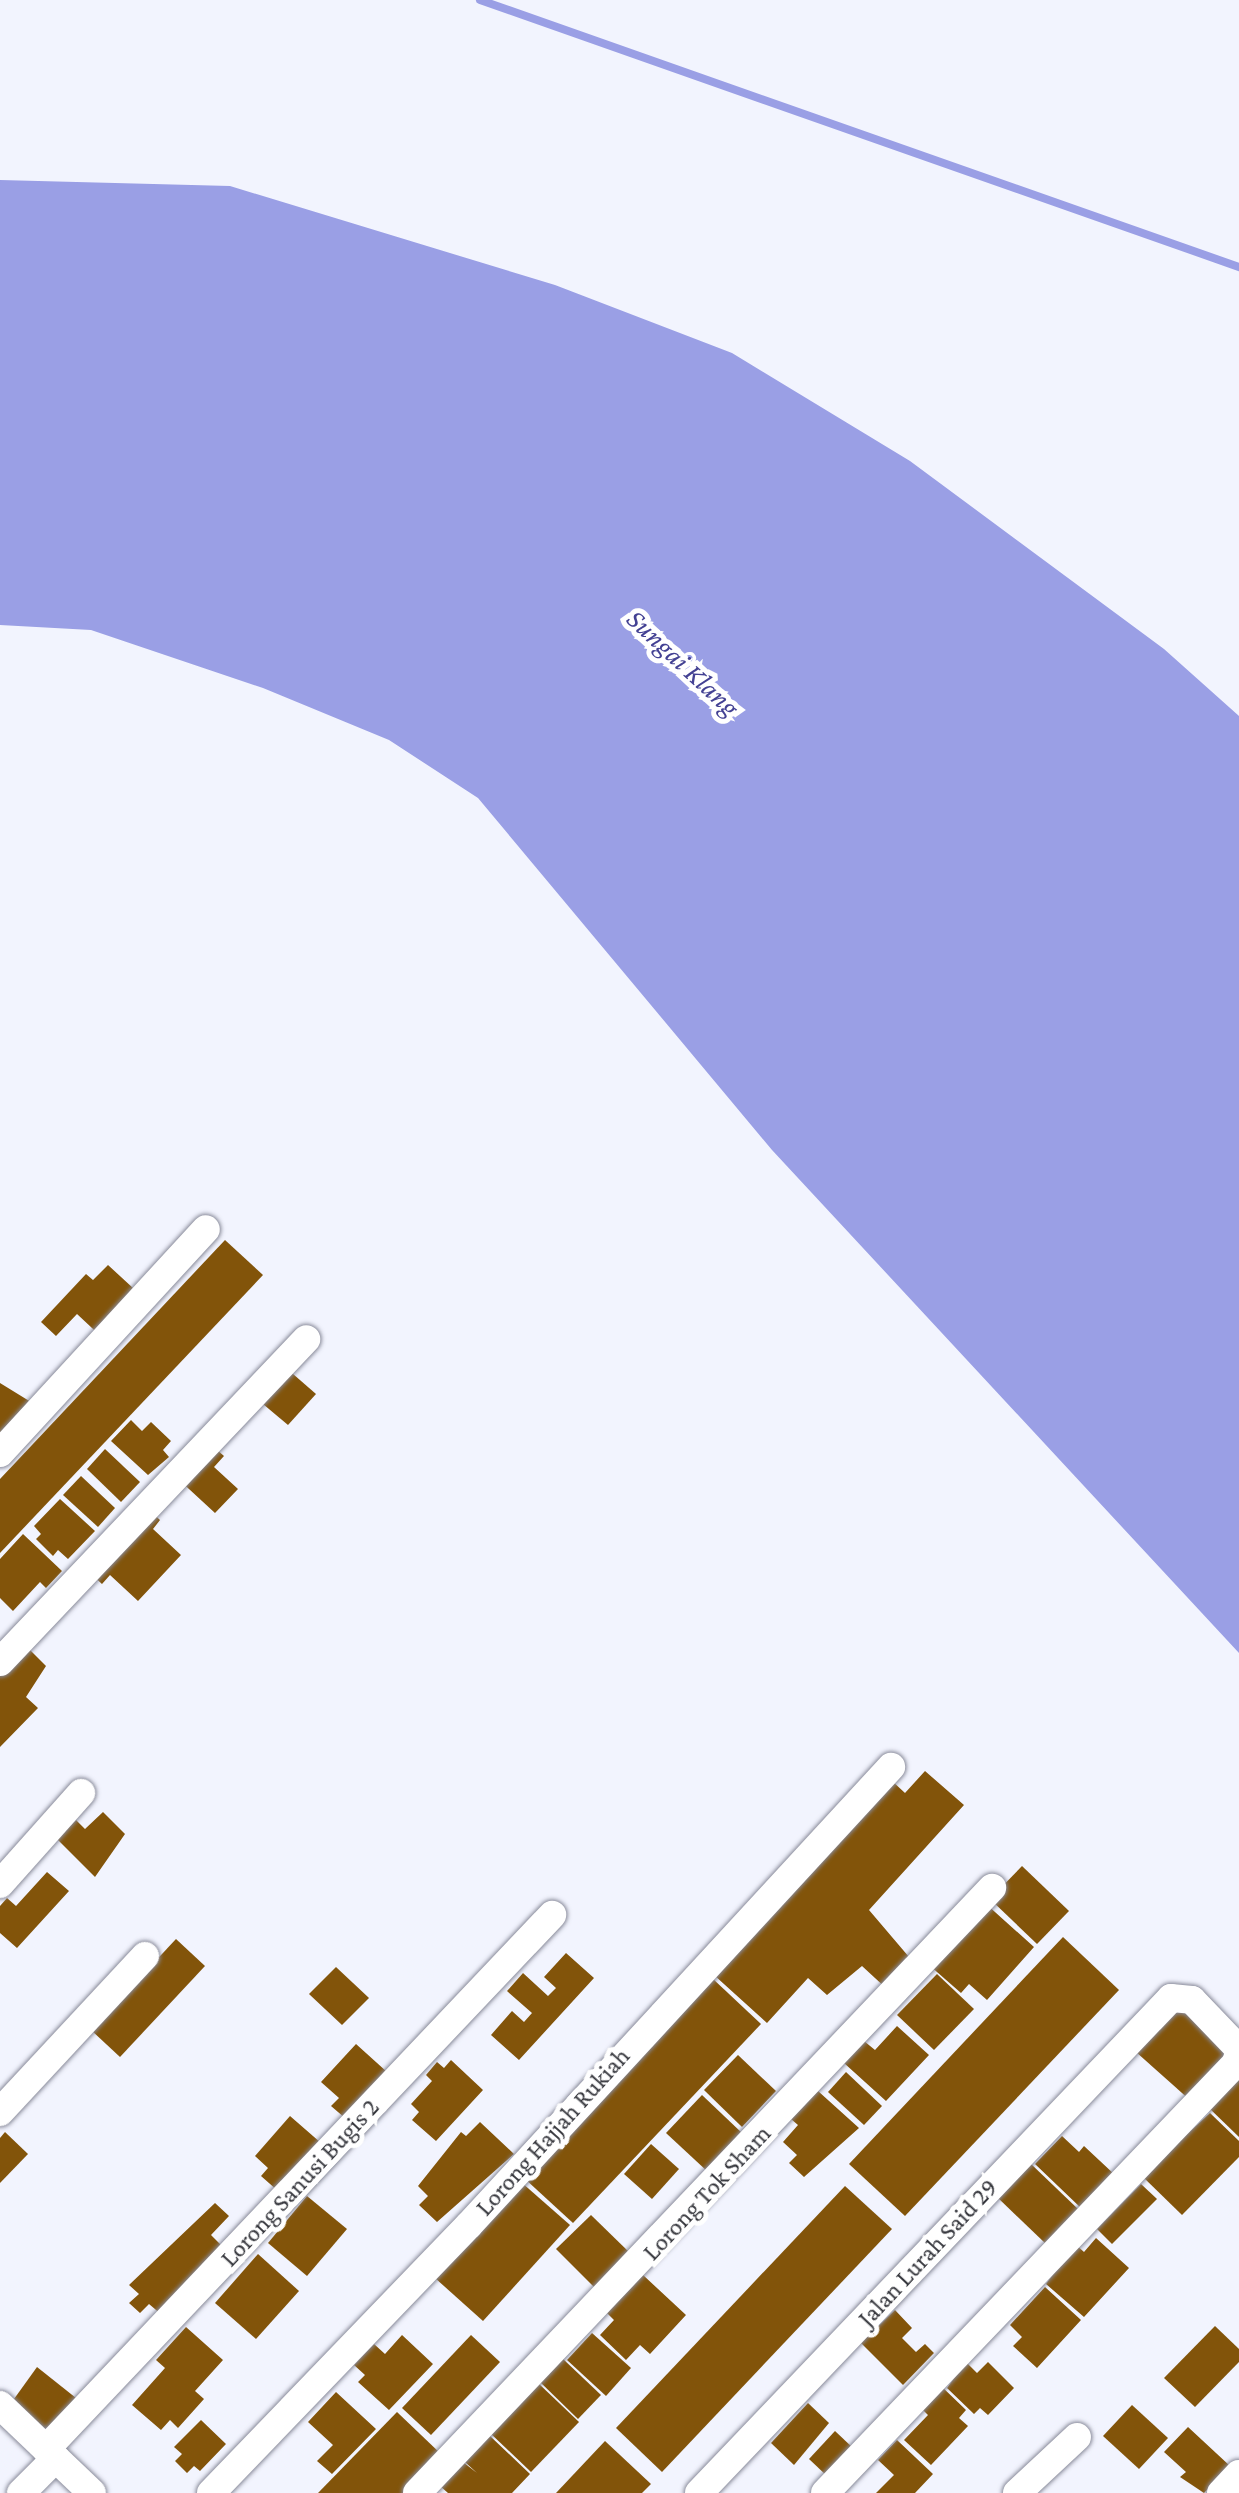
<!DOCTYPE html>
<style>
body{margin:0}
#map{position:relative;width:1239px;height:2493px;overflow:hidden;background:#f2f4fe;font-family:"Crimson Pro",serif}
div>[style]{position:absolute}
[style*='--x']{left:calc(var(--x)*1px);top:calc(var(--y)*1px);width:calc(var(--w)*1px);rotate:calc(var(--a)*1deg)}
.water>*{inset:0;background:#9a9fe5}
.stream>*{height:8px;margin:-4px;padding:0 4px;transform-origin:4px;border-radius:4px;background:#9a9fe5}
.building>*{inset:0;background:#82540a}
.roads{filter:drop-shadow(0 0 2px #888a99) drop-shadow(0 0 2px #888a99)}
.street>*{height:28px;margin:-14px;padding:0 14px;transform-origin:14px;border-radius:14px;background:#fff}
span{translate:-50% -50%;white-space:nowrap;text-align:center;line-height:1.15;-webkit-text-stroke:10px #fff;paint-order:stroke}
.street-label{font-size:25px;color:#36373d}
.water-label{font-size:28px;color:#434193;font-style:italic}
</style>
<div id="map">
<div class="water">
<i style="clip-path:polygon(0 180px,230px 186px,555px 285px,732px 353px,910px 461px,1164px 649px,1239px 716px,1239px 1653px,772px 1150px,478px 798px,389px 740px,263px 688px,91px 630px,0 625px)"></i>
</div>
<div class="stream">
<i style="--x:480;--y:0;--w:805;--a:19.38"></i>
</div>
<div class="building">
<i style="clip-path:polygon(225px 1240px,263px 1275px,0 1553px,0 1479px)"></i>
<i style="clip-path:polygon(108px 1265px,146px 1300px,107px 1342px,77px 1314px,56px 1336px,41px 1322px,86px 1274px,93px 1280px)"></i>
<i style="clip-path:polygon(285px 1367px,316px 1394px,288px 1425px,257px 1399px)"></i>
<i style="clip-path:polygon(0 1383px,39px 1407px,0 1450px)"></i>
<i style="clip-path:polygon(131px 1420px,142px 1431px,151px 1422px,171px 1441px,163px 1450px,169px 1457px,148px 1475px,111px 1441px)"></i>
<i style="clip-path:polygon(208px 1442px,224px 1456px,214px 1467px,238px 1489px,215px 1513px,176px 1477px)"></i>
<i style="clip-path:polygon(105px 1449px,140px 1482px,121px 1502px,87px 1469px)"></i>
<i style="clip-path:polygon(81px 1476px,115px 1508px,98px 1527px,63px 1495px)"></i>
<i style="clip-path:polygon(60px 1499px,95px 1531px,68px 1559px,58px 1550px,53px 1556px,36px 1539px,41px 1534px,34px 1526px)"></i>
<i style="clip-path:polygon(147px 1508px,160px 1520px,153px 1529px,181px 1555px,138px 1601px,110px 1575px,102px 1584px,89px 1572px)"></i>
<i style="clip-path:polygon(23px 1534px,62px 1571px,46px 1588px,40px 1582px,13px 1611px,0 1598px,0 1559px)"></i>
<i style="clip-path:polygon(22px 1642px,46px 1666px,26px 1697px,38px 1708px,0 1747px,0 1664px)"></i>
<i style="clip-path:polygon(925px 1771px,964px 1805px,869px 1910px,909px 1957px,888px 1990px,862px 1966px,827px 1995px,808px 1978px,767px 2023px,714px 1975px,891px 1780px,905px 1793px)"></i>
<i style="clip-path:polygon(103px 1812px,125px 1834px,95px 1877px,57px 1839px,76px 1820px,85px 1829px)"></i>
<i style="clip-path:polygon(1022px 1866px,1069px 1911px,1037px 1944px,990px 1899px)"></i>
<i style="clip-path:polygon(47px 1872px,69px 1891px,17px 1948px,0 1933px,0 1906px,7px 1898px,16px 1906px)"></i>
<i style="clip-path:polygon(985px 1903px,1034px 1947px,987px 2000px,969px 1984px,961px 1993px,929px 1965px)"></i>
<i style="clip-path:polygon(1063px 1937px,1119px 1990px,905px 2216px,849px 2164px)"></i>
<i style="clip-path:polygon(176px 1939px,205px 1966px,120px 2057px,91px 2030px)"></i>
<i style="clip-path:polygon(566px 1953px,594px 1978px,519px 2060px,491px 2035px,512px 2011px,524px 2022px,532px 2013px,507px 1991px,523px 1973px,548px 1996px,556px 1988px,544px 1977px)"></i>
<i style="clip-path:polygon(336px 1967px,369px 1998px,342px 2025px,309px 1994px)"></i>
<i style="clip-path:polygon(937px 1974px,974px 2009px,934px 2050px,897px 2015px)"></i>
<i style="clip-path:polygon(712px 1978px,761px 2024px,573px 2223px,524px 2178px)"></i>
<i style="clip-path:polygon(1180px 2002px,1235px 2051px,1191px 2101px,1136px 2052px)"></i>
<i style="clip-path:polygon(897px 2026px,929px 2055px,886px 2101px,844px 2063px,864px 2041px,875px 2050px)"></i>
<i style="clip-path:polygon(356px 2044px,387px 2072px,345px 2118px,331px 2106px,339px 2098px,321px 2082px)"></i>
<i style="clip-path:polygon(738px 2055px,776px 2091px,742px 2127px,704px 2090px)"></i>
<i style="clip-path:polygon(451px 2060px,483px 2090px,436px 2141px,412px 2120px,419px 2112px,411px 2104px,432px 2081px,426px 2075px,437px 2062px,444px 2068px)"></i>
<i style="clip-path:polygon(846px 2072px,882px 2106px,864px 2125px,828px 2092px)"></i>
<i style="clip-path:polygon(1239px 2076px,1239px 2137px,1208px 2107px)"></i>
<i style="clip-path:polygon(818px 2091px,859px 2128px,804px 2177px,789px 2163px,797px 2155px,783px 2142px,798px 2125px,791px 2119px)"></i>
<i style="clip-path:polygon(702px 2095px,743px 2134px,708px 2172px,666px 2133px)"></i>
<i style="clip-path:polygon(1210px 2113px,1239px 2141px,1239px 2157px,1182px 2215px,1142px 2176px)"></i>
<i style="clip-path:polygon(290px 2116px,321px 2143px,278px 2191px,261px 2176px,268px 2168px,255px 2156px)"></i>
<i style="clip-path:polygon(480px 2122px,514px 2154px,437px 2222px,419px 2205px,428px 2196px,418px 2186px,461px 2132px,466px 2136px)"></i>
<i style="clip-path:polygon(5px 2132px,28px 2154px,0 2183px,0 2138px)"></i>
<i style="clip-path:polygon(1062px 2136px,1079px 2152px,1084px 2146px,1115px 2175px,1082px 2209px,1035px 2164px)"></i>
<i style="clip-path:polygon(651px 2144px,679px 2169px,652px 2199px,624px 2174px)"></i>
<i style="clip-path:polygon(1030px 2163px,1079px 2210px,1046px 2244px,997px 2197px)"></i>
<i style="clip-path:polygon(521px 2182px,570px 2225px,483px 2321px,435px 2278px)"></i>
<i style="clip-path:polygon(1141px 2184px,1157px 2199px,1112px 2244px,1097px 2229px)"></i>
<i style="clip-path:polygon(845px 2186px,892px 2229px,662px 2472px,616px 2428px)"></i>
<i style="clip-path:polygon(307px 2196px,347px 2229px,307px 2276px,268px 2243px)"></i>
<i style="clip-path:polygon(215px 2203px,229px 2216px,211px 2235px,225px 2249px,162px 2315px,149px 2304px,140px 2313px,129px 2303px,139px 2294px,129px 2285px)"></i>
<i style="clip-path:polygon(591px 2215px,631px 2254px,596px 2289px,556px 2249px)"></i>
<i style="clip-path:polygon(1096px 2238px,1129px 2268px,1084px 2317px,1046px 2284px,1075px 2244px,1084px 2252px)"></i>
<i style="clip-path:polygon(258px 2254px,299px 2291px,256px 2339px,215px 2303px)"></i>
<i style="clip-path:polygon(643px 2275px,686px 2315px,650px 2354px,640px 2345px,626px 2360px,600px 2335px,614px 2320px,607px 2313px)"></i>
<i style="clip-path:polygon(1045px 2287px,1081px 2320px,1037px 2368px,1013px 2346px,1022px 2337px,1010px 2325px)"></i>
<i style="clip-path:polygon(895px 2310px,912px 2328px,902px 2338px,916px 2352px,925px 2344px,934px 2353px,903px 2385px,861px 2343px)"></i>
<i style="clip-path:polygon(1215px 2326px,1239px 2349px,1239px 2362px,1195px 2407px,1164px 2378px)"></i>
<i style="clip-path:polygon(186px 2327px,223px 2360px,195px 2391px,204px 2399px,178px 2428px,170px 2420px,161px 2430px,132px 2405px,165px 2368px,156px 2360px)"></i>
<i style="clip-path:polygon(592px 2333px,631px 2368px,606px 2396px,567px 2360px)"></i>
<i style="clip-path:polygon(402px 2335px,433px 2364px,389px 2410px,358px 2382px,365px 2375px,354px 2365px,374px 2344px,385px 2354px)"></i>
<i style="clip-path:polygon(471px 2335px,500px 2362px,431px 2435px,402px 2408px)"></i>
<i style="clip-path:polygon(562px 2358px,601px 2395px,578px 2419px,539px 2381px)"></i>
<i style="clip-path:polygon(966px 2362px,977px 2373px,988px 2362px,1014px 2388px,988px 2415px,980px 2408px,974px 2414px,947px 2388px)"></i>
<i style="clip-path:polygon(37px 2367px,76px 2398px,50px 2434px,14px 2399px)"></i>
<i style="clip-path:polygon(537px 2382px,579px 2422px,531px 2472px,489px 2432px)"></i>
<i style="clip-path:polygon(940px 2385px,966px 2410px,959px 2418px,968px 2426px,931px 2465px,904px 2440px,928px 2415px,919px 2406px)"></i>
<i style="clip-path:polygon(336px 2392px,376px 2429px,332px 2474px,317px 2461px,333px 2445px,308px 2422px)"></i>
<i style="clip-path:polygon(808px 2403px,829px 2423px,794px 2465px,771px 2443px)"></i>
<i style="clip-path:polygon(1132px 2405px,1168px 2438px,1139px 2469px,1103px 2436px)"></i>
<i style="clip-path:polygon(397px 2412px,442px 2455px,406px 2493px,318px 2493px)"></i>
<i style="clip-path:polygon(201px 2420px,226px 2444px,200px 2471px,194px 2466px,187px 2473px,175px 2461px,182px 2454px,174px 2447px)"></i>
<i style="clip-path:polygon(1188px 2427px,1230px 2466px,1204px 2493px,1180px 2477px,1186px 2472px,1164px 2452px)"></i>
<i style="clip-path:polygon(835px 2431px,853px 2448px,827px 2476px,809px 2459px)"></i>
<i style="clip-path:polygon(490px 2436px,530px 2474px,512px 2493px,448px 2493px,440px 2486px,463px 2462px,477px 2473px,465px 2462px)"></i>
<i style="clip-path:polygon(897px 2440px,933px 2474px,915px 2493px,876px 2493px,894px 2475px,878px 2460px)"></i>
<i style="clip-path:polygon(605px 2441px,651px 2484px,642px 2493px,556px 2493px)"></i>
</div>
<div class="roads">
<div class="street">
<i style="--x:0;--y:1453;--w:304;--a:-47.4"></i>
<i style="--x:0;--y:1662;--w:445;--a:-46.5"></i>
<i style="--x:0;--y:1884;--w:122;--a:-48.3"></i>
<i style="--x:0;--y:2112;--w:213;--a:-47.1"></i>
<i style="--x:0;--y:2405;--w:127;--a:43.7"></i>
<i style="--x:46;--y:2449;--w:736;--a:-46.54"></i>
<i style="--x:21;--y:2493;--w:49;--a:-45"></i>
<i style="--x:211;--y:2493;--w:372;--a:-46.1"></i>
<i style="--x:469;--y:2225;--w:623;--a:-47.34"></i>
<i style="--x:417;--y:2493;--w:835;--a:-46.46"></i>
<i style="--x:699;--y:2493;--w:684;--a:-46.36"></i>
<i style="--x:1171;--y:1998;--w:21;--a:5"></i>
<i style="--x:1192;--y:2000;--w:68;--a:46.2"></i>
<i style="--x:825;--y:2493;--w:595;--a:-46.29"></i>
<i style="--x:1236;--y:2063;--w:11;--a:-75"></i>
<i style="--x:1017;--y:2493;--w:82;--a:-43"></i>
<i style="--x:1221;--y:2493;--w:26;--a:-47"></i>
</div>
</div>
<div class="street-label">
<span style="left:553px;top:2132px;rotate:-48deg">Lorong Hajjah Rukiah</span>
<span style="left:300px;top:2183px;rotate:-47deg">Lorong Sanusi Bugis 2</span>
<span style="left:707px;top:2193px;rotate:-47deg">Lorong Tok Sham</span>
<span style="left:928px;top:2253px;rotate:-47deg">Jalan Lurah Said 29</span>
</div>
<div class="water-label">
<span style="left:683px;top:663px;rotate:43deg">Sungai Klang</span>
</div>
</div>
